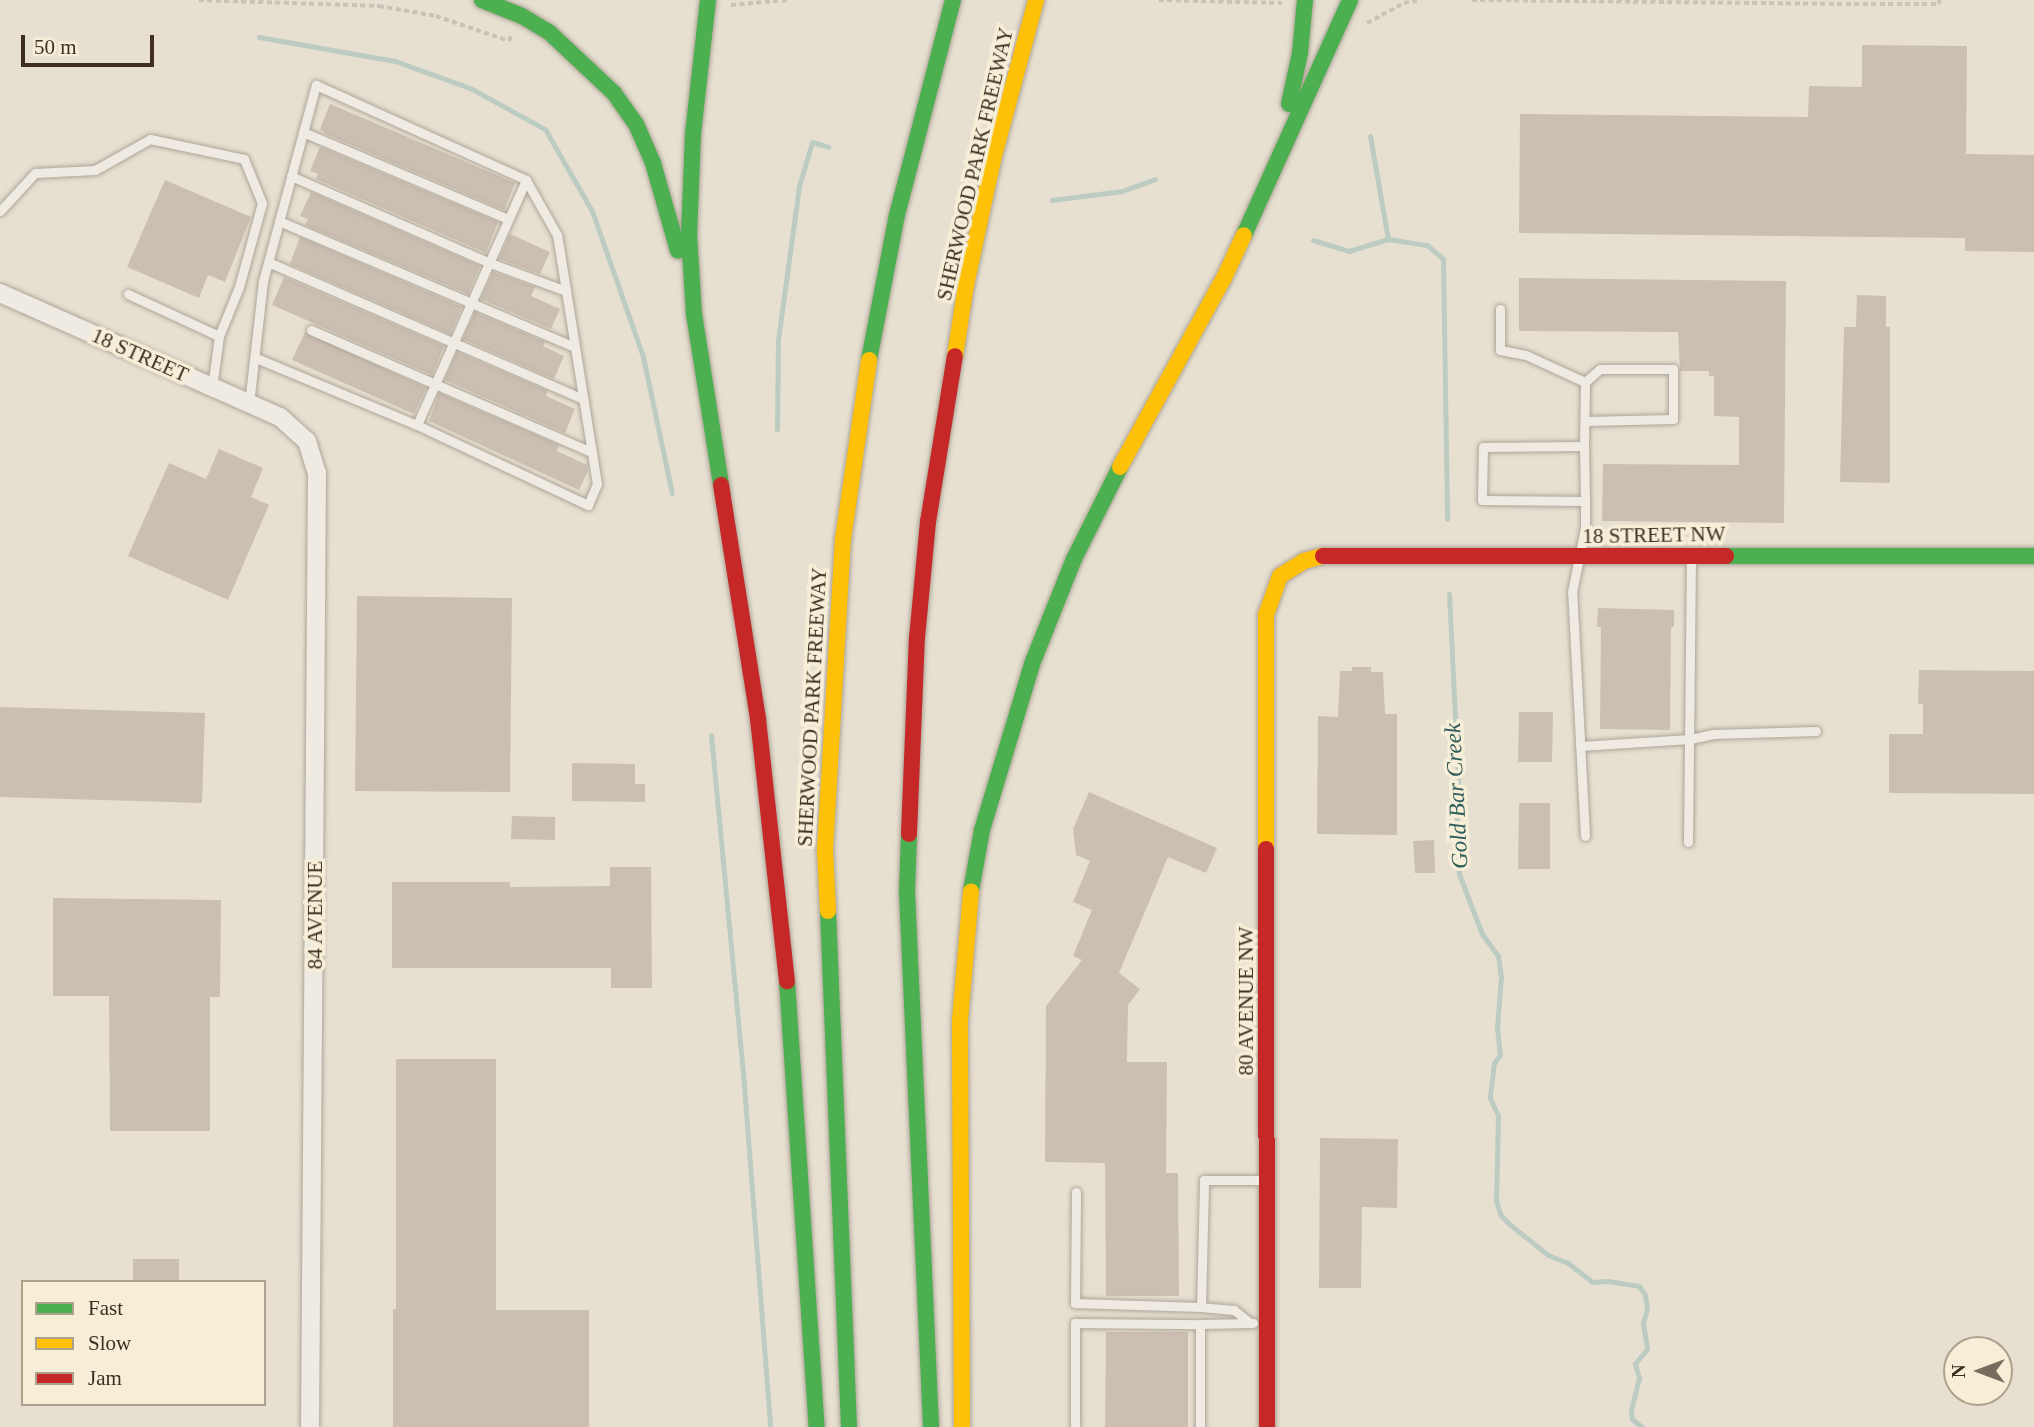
<!DOCTYPE html>
<style>
body{margin:0}
#map{position:relative;width:2034px;height:1427px;overflow:hidden;background:#e7e0d1;font-family:"Times New Roman",serif}
div>[style]{position:absolute}
[style*='--x']{left:calc(var(--x)*1px);top:calc(var(--y)*1px);width:calc(var(--w)*1px);rotate:calc(var(--a)*1deg)}
.stream>*{height:5px;margin:-2.5px;padding:0 2.5px;transform-origin:2.5px;border-radius:2.5px;background:#bcccc2}
.building>*{inset:0;background:#cbbfb2}
.path>*{height:3.5px;margin-top:-1.75px;transform-origin:0;background:repeating-linear-gradient(90deg,#c8c2b9 0 5px,transparent 0 8.5px)}
.roads{filter:drop-shadow(0 0 2px #ada599) drop-shadow(0 0 2px #ada599)}
.lane>*{height:9px;margin:-4.5px;padding:0 4.5px;transform-origin:4.5px;border-radius:4.5px;background:#efebe3}
.street>*{height:18px;margin:-9px;padding:0 9px;transform-origin:9px;border-radius:9px;background:#efebe3}
.fast>*{height:16px;margin:-8px;padding:0 8px;transform-origin:8px;border-radius:8px;background:#4caf50}
.slow>*{height:16px;margin:-8px;padding:0 8px;transform-origin:8px;border-radius:8px;background:#ffc107}
.jam>*{height:16px;margin:-8px;padding:0 8px;transform-origin:8px;border-radius:8px;background:#c62828}
span{translate:-50% -50%;white-space:nowrap;text-align:center;line-height:1.15;-webkit-text-stroke:7px #f7eed8;paint-order:stroke}
.street-label{font-size:21px;color:#3d2e20}
.water-label{font-size:23px;color:#2f5d5a;font-style:italic}
.legend{position:absolute;left:21px;top:1280px;width:245px;height:126px;box-sizing:border-box;background:#f7eed8;border:2px solid #ada18e;margin:0;padding:9px 12px;list-style:none;font-size:21px;color:#3d2e20}
.legend li{display:flex;align-items:center;gap:14px;height:35px}
.legend b{width:35px;border:2px solid #ada18e}
.north{position:absolute;left:1943px;top:1336px;width:70px;height:70px;box-sizing:border-box;background:#f7eed8;border:2px solid #ada18e;border-radius:50%;rotate:270deg;font-size:19px;font-weight:700;line-height:28px;text-align:center;color:#3d2e20}
.north::after{content:'';display:block;margin:auto;width:24px;height:32px;background:#786c5e;clip-path:polygon(50% 0,100% 100%,50% 72%,0 100%)}
.scale{position:absolute;left:21px;top:35px;width:133px;height:32px;box-sizing:border-box;border:4px solid #3d2e20;border-top:0;padding-left:9px;font-size:21px;line-height:24px;white-space:nowrap;color:#3d2e20;-webkit-text-stroke:5px #f7eed8;paint-order:stroke}
</style>
<div id="map">
<div class="stream">
<i style="--x:259;--y:37;--w:138;--a:10"></i>
<i style="--x:395;--y:61;--w:80;--a:19.8"></i>
<i style="--x:470;--y:88;--w:85;--a:28.7"></i>
<i style="--x:545;--y:129;--w:95;--a:60.2"></i>
<i style="--x:592;--y:211;--w:155;--a:70.7"></i>
<i style="--x:643;--y:357;--w:139;--a:78"></i>
<i style="--x:1370;--y:136;--w:105;--a:80.1"></i>
<i style="--x:1388;--y:239;--w:39;--a:9"></i>
<i style="--x:1427;--y:245;--w:21;--a:41"></i>
<i style="--x:1443;--y:259;--w:260;--a:89.1"></i>
<i style="--x:1052;--y:200;--w:71;--a:-7.3"></i>
<i style="--x:1122;--y:191;--w:35;--a:-20"></i>
<i style="--x:1313;--y:240;--w:38;--a:17"></i>
<i style="--x:1349;--y:251;--w:41;--a:-17.1"></i>
<i style="--x:777;--y:429;--w:89;--a:-89.4"></i>
<i style="--x:778;--y:340;--w:155;--a:-82.2"></i>
<i style="--x:799;--y:186;--w:46;--a:-73.5"></i>
<i style="--x:812;--y:142;--w:17;--a:17"></i>
<i style="--x:1449;--y:594;--w:183;--a:87.2"></i>
<i style="--x:1458;--y:777;--w:63;--a:91.8"></i>
<i style="--x:1456;--y:840;--w:34;--a:85"></i>
<i style="--x:1459;--y:874;--w:64;--a:69"></i>
<i style="--x:1482;--y:934;--w:27;--a:54"></i>
<i style="--x:1498;--y:956;--w:21;--a:82"></i>
<i style="--x:1501;--y:977;--w:50;--a:94.6"></i>
<i style="--x:1497;--y:1027;--w:28;--a:84"></i>
<i style="--x:1500;--y:1055;--w:10;--a:127"></i>
<i style="--x:1494;--y:1063;--w:35;--a:97"></i>
<i style="--x:1490;--y:1098;--w:19;--a:65"></i>
<i style="--x:1498;--y:1115;--w:85;--a:91.3"></i>
<i style="--x:1496;--y:1200;--w:15;--a:74"></i>
<i style="--x:1500;--y:1214;--w:12;--a:48"></i>
<i style="--x:1508;--y:1223;--w:51;--a:38.7"></i>
<i style="--x:1548;--y:1255;--w:22;--a:22"></i>
<i style="--x:1568;--y:1263;--w:31;--a:38"></i>
<i style="--x:1592;--y:1282;--w:16;--a:-4"></i>
<i style="--x:1608;--y:1281;--w:31;--a:9"></i>
<i style="--x:1639;--y:1286;--w:11;--a:56"></i>
<i style="--x:1645;--y:1295;--w:14;--a:82"></i>
<i style="--x:1647;--y:1309;--w:15;--a:106"></i>
<i style="--x:1643;--y:1323;--w:26;--a:81"></i>
<i style="--x:1647;--y:1349;--w:19;--a:129"></i>
<i style="--x:1635;--y:1364;--w:15;--a:74"></i>
<i style="--x:1639;--y:1378;--w:32;--a:104"></i>
<i style="--x:1631;--y:1409;--w:10;--a:84"></i>
<i style="--x:1632;--y:1419;--w:13;--a:39"></i>
<i style="--x:711;--y:735;--w:353;--a:84.6"></i>
<i style="--x:744;--y:1086;--w:342;--a:85.6"></i>
</div>
<div class="building">
<i style="clip-path:polygon(1862px 45px,1967px 46px,1966px 154px,2034px 155px,2034px 252px,1965px 251px,1965px 238px,1519px 233px,1520px 114px,1808px 117px,1809px 86px,1862px 87px)"></i>
<i style="clip-path:polygon(330px 104px,515px 183px,504px 210px,326px 134px,320px 129px)"></i>
<i style="clip-path:polygon(320px 147px,498px 222px,486px 253px,316px 179px,318px 174px,310px 171px)"></i>
<i style="clip-path:polygon(165px 180px,251px 217px,225px 282px,208px 275px,199px 298px,127px 267px)"></i>
<i style="clip-path:polygon(311px 192px,480px 266px,468px 294px,305px 225px,308px 219px,300px 216px)"></i>
<i style="clip-path:polygon(510px 234px,550px 252px,540px 274px,499px 259px)"></i>
<i style="clip-path:polygon(300px 237px,462px 307px,450px 334px,290px 264px)"></i>
<i style="clip-path:polygon(493px 272px,535px 287px,531px 296px,560px 309px,551px 329px,481px 299px)"></i>
<i style="clip-path:polygon(284px 277px,444px 346px,432px 375px,272px 305px)"></i>
<i style="clip-path:polygon(1519px 278px,1786px 281px,1784px 523px,1602px 521px,1603px 464px,1739px 465px,1739px 417px,1714px 416px,1714px 376px,1709px 376px,1709px 371px,1680px 371px,1678px 332px,1519px 331px)"></i>
<i style="clip-path:polygon(1857px 295px,1886px 296px,1886px 327px,1890px 327px,1890px 483px,1840px 482px,1844px 327px,1856px 327px)"></i>
<i style="clip-path:polygon(475px 312px,545px 342px,543px 346px,564px 356px,554px 379px,463px 339px)"></i>
<i style="clip-path:polygon(305px 332px,426px 388px,414px 414px,292px 360px)"></i>
<i style="clip-path:polygon(457px 352px,548px 391px,546px 396px,575px 409px,565px 433px,445px 380px)"></i>
<i style="clip-path:polygon(439px 393px,559px 445px,557px 451px,587px 465px,588px 471px,579px 490px,429px 421px)"></i>
<i style="clip-path:polygon(219px 449px,263px 468px,251px 497px,269px 505px,228px 600px,128px 556px,169px 463px,206px 479px)"></i>
<i style="clip-path:polygon(357px 596px,512px 598px,510px 792px,355px 791px)"></i>
<i style="clip-path:polygon(1598px 608px,1674px 610px,1674px 627px,1671px 627px,1670px 730px,1600px 729px,1601px 627px,1597px 627px)"></i>
<i style="clip-path:polygon(1352px 667px,1371px 667px,1371px 672px,1383px 672px,1385px 714px,1397px 714px,1397px 835px,1317px 834px,1318px 716px,1338px 717px,1340px 671px,1352px 671px)"></i>
<i style="clip-path:polygon(1919px 670px,2034px 671px,2034px 794px,1889px 793px,1889px 734px,1923px 734px,1923px 704px,1918px 704px)"></i>
<i style="clip-path:polygon(0 707px,205px 713px,202px 803px,0 797px)"></i>
<i style="clip-path:polygon(1519px 712px,1553px 712px,1552px 762px,1518px 762px)"></i>
<i style="clip-path:polygon(572px 763px,635px 764px,635px 784px,645px 784px,645px 802px,572px 801px)"></i>
<i style="clip-path:polygon(1089px 792px,1217px 848px,1206px 873px,1168px 857px,1119px 973px,1140px 989px,1128px 1005px,1127px 1062px,1167px 1062px,1166px 1173px,1178px 1173px,1179px 1296px,1106px 1296px,1105px 1163px,1045px 1162px,1046px 1006px,1082px 960px,1073px 956px,1092px 910px,1073px 902px,1090px 861px,1076px 855px,1073px 829px)"></i>
<i style="clip-path:polygon(1519px 803px,1550px 803px,1550px 869px,1518px 869px)"></i>
<i style="clip-path:polygon(512px 816px,555px 817px,555px 840px,511px 839px)"></i>
<i style="clip-path:polygon(1434px 840px,1435px 873px,1415px 873px,1413px 841px)"></i>
<i style="clip-path:polygon(610px 867px,651px 867px,652px 988px,611px 988px,611px 968px,392px 968px,392px 882px,510px 882px,510px 887px,610px 886px)"></i>
<i style="clip-path:polygon(53px 898px,221px 900px,220px 997px,210px 997px,210px 1131px,110px 1131px,109px 996px,53px 996px)"></i>
<i style="clip-path:polygon(396px 1059px,496px 1059px,496px 1310px,589px 1310px,589px 1427px,393px 1427px,393px 1309px,396px 1309px)"></i>
<i style="clip-path:polygon(1320px 1138px,1398px 1139px,1397px 1208px,1362px 1207px,1361px 1288px,1319px 1288px)"></i>
<i style="clip-path:polygon(133px 1259px,179px 1259px,179px 1282px,133px 1282px)"></i>
<i style="clip-path:polygon(1106px 1332px,1188px 1332px,1188px 1427px,1105px 1427px)"></i>
</div>
<div class="path">
<i style="--x:199;--y:0;--w:180;--a:1.9"></i>
<i style="--x:379;--y:6;--w:58;--a:10"></i>
<i style="--x:436;--y:16;--w:77;--a:18.9"></i>
<i style="--x:509;--y:41;--w:5;--a:-68"></i>
<i style="--x:1159;--y:0;--w:123;--a:1.4"></i>
<i style="--x:1472;--y:0;--w:408;--a:0.6"></i>
<i style="--x:1880;--y:4;--w:59;--a:0"></i>
<i style="--x:1939;--y:4;--w:4;--a:-90"></i>
<i style="--x:731;--y:5;--w:57;--a:-5"></i>
<i style="--x:1367;--y:23;--w:42;--a:-28.4"></i>
<i style="--x:1404;--y:3;--w:17;--a:-10"></i>
</div>
<div class="roads">
<div class="lane">
<i style="--x:303;--y:132;--w:223;--a:23"></i>
<i style="--x:291;--y:176;--w:217;--a:23.6"></i>
<i style="--x:490;--y:263;--w:81;--a:20.2"></i>
<i style="--x:0;--y:211;--w:52;--a:-47.4"></i>
<i style="--x:35;--y:173;--w:60;--a:-2.9"></i>
<i style="--x:95;--y:170;--w:63;--a:-29.4"></i>
<i style="--x:150;--y:139;--w:96;--a:12"></i>
<i style="--x:244;--y:159;--w:48;--a:67.8"></i>
<i style="--x:262;--y:203;--w:87;--a:105.3"></i>
<i style="--x:239;--y:287;--w:53;--a:112.2"></i>
<i style="--x:219;--y:336;--w:51;--a:97.8"></i>
<i style="--x:279;--y:221;--w:321;--a:23.1"></i>
<i style="--x:268;--y:262;--w:344;--a:23.5"></i>
<i style="--x:128;--y:294;--w:100;--a:24.8"></i>
<i style="--x:1500;--y:309;--w:41;--a:90"></i>
<i style="--x:1500;--y:350;--w:26;--a:11"></i>
<i style="--x:1526;--y:355;--w:65;--a:24.6"></i>
<i style="--x:311;--y:330;--w:306;--a:23.5"></i>
<i style="--x:256;--y:358;--w:174;--a:22.6"></i>
<i style="--x:249;--y:404;--w:124;--a:-83.5"></i>
<i style="--x:263;--y:281;--w:203;--a:-74.9"></i>
<i style="--x:316;--y:85;--w:230;--a:24.3"></i>
<i style="--x:526;--y:180;--w:268;--a:114"></i>
<i style="--x:417;--y:425;--w:189;--a:25.1"></i>
<i style="--x:588;--y:505;--w:23;--a:-67"></i>
<i style="--x:597;--y:484;--w:252;--a:-99.1"></i>
<i style="--x:557;--y:235;--w:63;--a:-119.4"></i>
<i style="--x:1584;--y:446;--w:64;--a:-89.1"></i>
<i style="--x:1585;--y:382;--w:20;--a:-41"></i>
<i style="--x:1600;--y:369;--w:73;--a:0"></i>
<i style="--x:1673;--y:369;--w:50;--a:90"></i>
<i style="--x:1673;--y:419;--w:88;--a:178.7"></i>
<i style="--x:1580;--y:746;--w:110;--a:-3.6"></i>
<i style="--x:1690;--y:739;--w:24;--a:-12"></i>
<i style="--x:1713;--y:734;--w:103;--a:-1.7"></i>
<i style="--x:1585;--y:836;--w:244;--a:-93"></i>
<i style="--x:1572;--y:592;--w:65;--a:-78.5"></i>
<i style="--x:1585;--y:528;--w:27;--a:-90"></i>
<i style="--x:1585;--y:501;--w:55;--a:-91"></i>
<i style="--x:1584;--y:446;--w:101;--a:179.4"></i>
<i style="--x:1483;--y:447;--w:53;--a:91.1"></i>
<i style="--x:1482;--y:500;--w:103;--a:0.6"></i>
<i style="--x:1688;--y:842;--w:285;--a:-89.4"></i>
<i style="--x:1076;--y:1192;--w:111;--a:90.5"></i>
<i style="--x:1075;--y:1303;--w:126;--a:1.8"></i>
<i style="--x:1250;--y:1323;--w:21;--a:-141"></i>
<i style="--x:1234;--y:1310;--w:33;--a:-175"></i>
<i style="--x:1201;--y:1307;--w:127;--a:-88.6"></i>
<i style="--x:1204;--y:1180;--w:59;--a:0"></i>
<i style="--x:1075;--y:1427;--w:104;--a:-90"></i>
<i style="--x:1075;--y:1323;--w:125;--a:0.5"></i>
<i style="--x:1200;--y:1427;--w:103;--a:-90"></i>
<i style="--x:1200;--y:1324;--w:53;--a:-1.1"></i>
</div>
<div class="street">
<i style="--x:0;--y:293;--w:306;--a:23.9"></i>
<i style="--x:280;--y:417;--w:36;--a:42"></i>
<i style="--x:307;--y:441;--w:34;--a:73"></i>
<i style="--x:317;--y:473;--w:954;--a:90.42"></i>
</div>
<div class="fast">
<i style="--x:482;--y:0;--w:43;--a:21.8"></i>
<i style="--x:522;--y:16;--w:33;--a:31"></i>
<i style="--x:550;--y:33;--w:88;--a:43.2"></i>
<i style="--x:614;--y:93;--w:38;--a:55"></i>
<i style="--x:636;--y:124;--w:43;--a:66.4"></i>
<i style="--x:653;--y:163;--w:91;--a:74.1"></i>
<i style="--x:708;--y:0;--w:134;--a:96.4"></i>
<i style="--x:693;--y:133;--w:102;--a:92.2"></i>
<i style="--x:689;--y:235;--w:79;--a:86.4"></i>
<i style="--x:694;--y:314;--w:173;--a:81"></i>
<i style="--x:1289;--y:104;--w:52;--a:-77.8"></i>
<i style="--x:1300;--y:53;--w:53;--a:-84.6"></i>
<i style="--x:1244;--y:235;--w:258;--a:-65.7"></i>
<i style="--x:869;--y:360;--w:148;--a:-79.1"></i>
<i style="--x:897;--y:215;--w:222;--a:-75.4"></i>
<i style="--x:1726;--y:556;--w:308;--a:0"></i>
<i style="--x:909;--y:834;--w:58;--a:92"></i>
<i style="--x:907;--y:892;--w:536;--a:87.43"></i>
<i style="--x:971;--y:891;--w:62;--a:-79.8"></i>
<i style="--x:982;--y:830;--w:173;--a:-73.2"></i>
<i style="--x:1032;--y:664;--w:113;--a:-68.2"></i>
<i style="--x:1074;--y:559;--w:103;--a:-63.4"></i>
<i style="--x:828;--y:911;--w:516;--a:87.67"></i>
<i style="--x:787;--y:981;--w:447;--a:86.2"></i>
</div>
<div class="slow">
<i style="--x:955;--y:356;--w:72;--a:-81.2"></i>
<i style="--x:966;--y:285;--w:132;--a:-77.8"></i>
<i style="--x:994;--y:156;--w:162;--a:-74.9"></i>
<i style="--x:1120;--y:467;--w:216;--a:-61.2"></i>
<i style="--x:1224;--y:278;--w:47;--a:-65.1"></i>
<i style="--x:1266;--y:849;--w:234;--a:-90"></i>
<i style="--x:1266;--y:615;--w:41;--a:-70.3"></i>
<i style="--x:1280;--y:576;--w:28;--a:-32"></i>
<i style="--x:1304;--y:561;--w:20;--a:-15"></i>
<i style="--x:828;--y:911;--w:61;--a:-92.8"></i>
<i style="--x:825;--y:850;--w:312;--a:-86.7"></i>
<i style="--x:843;--y:539;--w:181;--a:-81.7"></i>
<i style="--x:962;--y:1427;--w:407;--a:-90.3"></i>
<i style="--x:960;--y:1020;--w:129;--a:-85.1"></i>
</div>
<div class="jam">
<i style="--x:721;--y:485;--w:237;--a:81"></i>
<i style="--x:758;--y:719;--w:264;--a:83.7"></i>
<i style="--x:1323;--y:556;--w:403;--a:0"></i>
<i style="--x:909;--y:834;--w:196;--a:-87.7"></i>
<i style="--x:917;--y:638;--w:117;--a:-84.6"></i>
<i style="--x:928;--y:522;--w:168;--a:-80.8"></i>
<i style="--x:1266;--y:849;--w:578;--a:89.9"></i>
</div>
</div>
<div class="street-label">
<span style="left:975px;top:164px;rotate:-77deg">SHERWOOD PARK FREEWAY</span>
<span style="left:140px;top:355px;rotate:24deg">18 STREET</span>
<span style="left:1654px;top:535px;rotate:-1deg">18 STREET NW</span>
<span style="left:812px;top:707px;rotate:-87deg">SHERWOOD PARK FREEWAY</span>
<span style="left:315px;top:915px;rotate:-90deg">84 AVENUE</span>
<span style="left:1246px;top:1001px;rotate:-90deg">80 AVENUE NW</span>
</div>
<div class="water-label">
<span style="left:1457px;top:796px;rotate:-93deg">Gold Bar Creek</span>
</div>
<ul class="legend">
<li><b style="height:9px;background:#4caf50"></b>Fast</li>
<li><b style="height:9px;background:#ffc107"></b>Slow</li>
<li><b style="height:9px;background:#c62828"></b>Jam</li>
</ul>
<div class="north">N</div>
<div class="scale">50 m</div>
</div>
